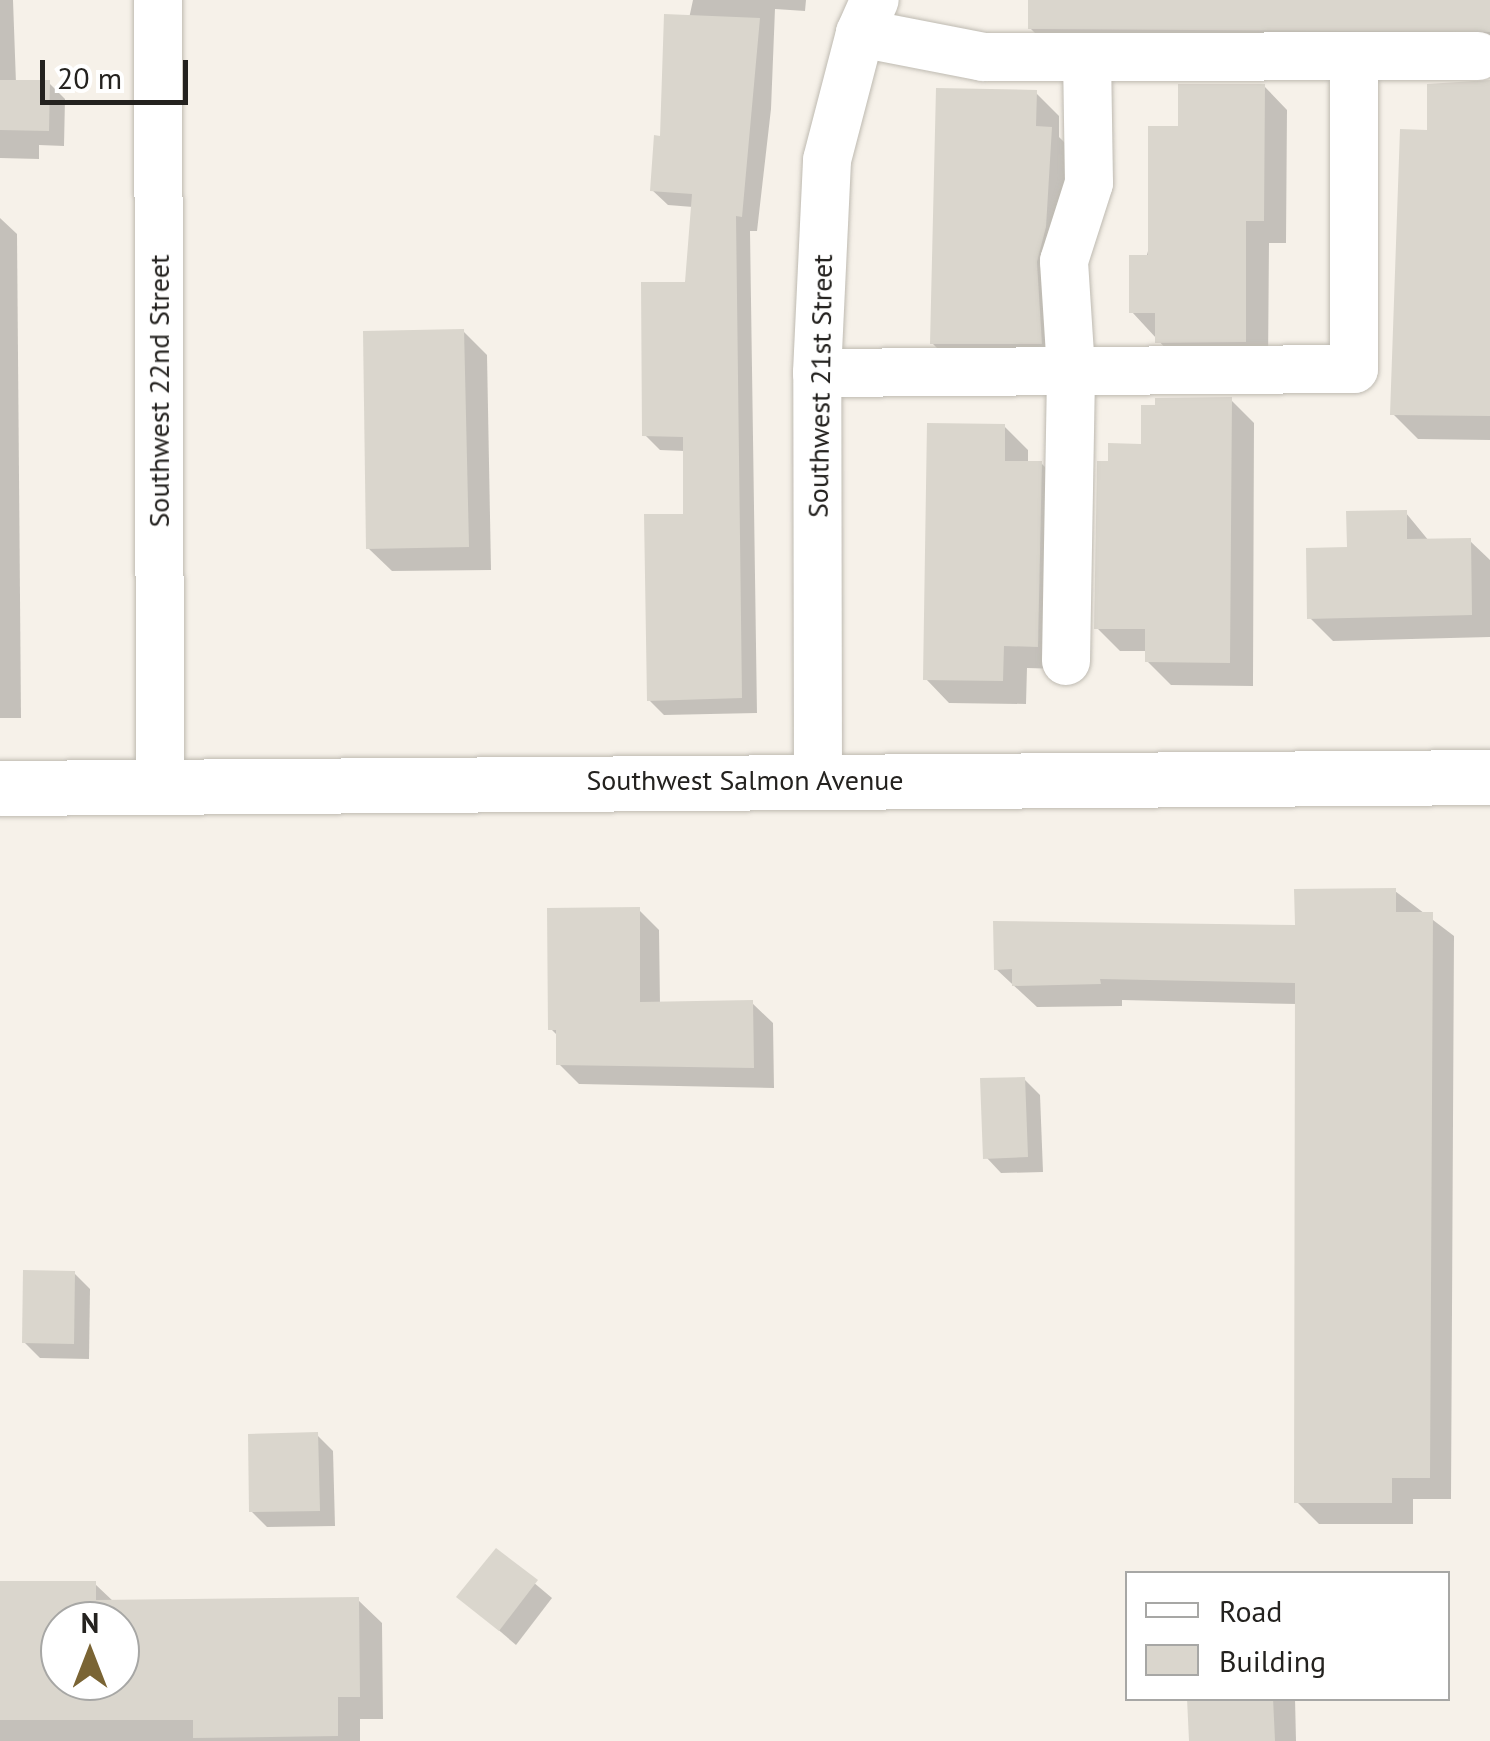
<!DOCTYPE html>
<style>
body{margin:0}
#map{position:relative;width:1490px;height:1741px;overflow:hidden;background:#f6f1e9;font-family:"PT Sans",sans-serif}
div>[style]{position:absolute}
[style*='--x']{left:calc(var(--x)*1px);top:calc(var(--y)*1px);width:calc(var(--w)*1px);rotate:calc(var(--a)*1deg)}
.shadow>*{inset:0;background:#0003}
.building>*{inset:0;background:#dad6cd}
.roads{filter:drop-shadow(0 0 2px #bebab1) drop-shadow(0 0 2px #bebab1)}
.minor>*{height:48px;margin:-24px;padding:0 24px;transform-origin:24px;border-radius:24px;background:#fff}
.secondary>*{height:55px;margin:-27.5px;padding:0 27.5px;transform-origin:27.5px;border-radius:27.5px;background:#fff}
span{translate:-50% -50%;white-space:nowrap;text-align:center;line-height:1.15;-webkit-text-stroke:9px #fff;paint-order:stroke}
.street-label{font-size:28px;color:#24221f}
.legend{position:absolute;left:1125px;top:1571px;width:325px;height:130px;box-sizing:border-box;background:#fff;border:2px solid #a7a7a5;margin:0;padding:12px 18px;list-style:none;font-size:30px;color:#24221f}
.legend li{display:flex;align-items:center;gap:20px;height:50px}
.legend b{width:50px;border:2px solid #a7a7a5}
.north{position:absolute;left:40px;top:1601px;width:100px;height:100px;box-sizing:border-box;background:#fff;border:2px solid #a7a7a5;border-radius:50%;rotate:0deg;font-size:28px;font-weight:700;line-height:40px;text-align:center;color:#24221f}
.north::after{content:'';display:block;margin:auto;width:35px;height:45px;background:#7a6434;clip-path:polygon(50% 0,100% 100%,50% 72%,0 100%)}
.scale{position:absolute;left:40px;top:60px;width:148px;height:45px;box-sizing:border-box;border:5px solid #24221f;border-top:0;padding-left:12px;font-size:30px;line-height:35px;white-space:nowrap;color:#24221f;-webkit-text-stroke:8px #fff;paint-order:stroke}
</style>
<div id="map">
<div class="shadow">
<i style="clip-path:polygon(0 0,13px 0,16px 83px,49px 83px,65px 99px,64px 146px,39px 145px,39px 159px,0 158px)"></i>
<i style="clip-path:polygon(693px 0,806px 0,805px 11px,775px 9px,771px 109px,757px 231px,750px 231px,757px 713px,664px 715px,649px 700px,685px 517px,685px 451px,660px 450px,645px 435px,687px 284px,693px 207px,668px 205px,652px 190px)"></i>
<i style="clip-path:polygon(1030px 0,1490px 0,1490px 57px,1055px 53px,1030px 28px)"></i>
<i style="clip-path:polygon(1490px 80px,1490px 440px,1418px 439px,1393px 414px,1429px 132px)"></i>
<i style="clip-path:polygon(1264px 86px,1287px 110px,1286px 243px,1269px 243px,1268px 365px,1181px 365px,1132px 312px,1180px 129px)"></i>
<i style="clip-path:polygon(1036px 93px,1059px 116px,1059px 137px,1075px 153px,1064px 366px,956px 367px,932px 343px)"></i>
<i style="clip-path:polygon(0 218px,17px 234px,21px 718px,0 718px)"></i>
<i style="clip-path:polygon(463px 331px,487px 355px,491px 570px,392px 571px,368px 548px)"></i>
<i style="clip-path:polygon(1231px 400px,1254px 423px,1253px 686px,1171px 685px,1147px 661px,1147px 651px,1120px 651px,1097px 628px,1111px 463px)"></i>
<i style="clip-path:polygon(1004px 426px,1028px 450px,1028px 463px,1041px 463px,1064px 486px,1061px 669px,1027px 668px,1026px 704px,949px 703px,926px 679px)"></i>
<i style="clip-path:polygon(1406px 513px,1429px 541px,1470px 541px,1490px 560px,1490px 637px,1333px 641px,1310px 618px,1349px 550px)"></i>
<i style="clip-path:polygon(1395px 891px,1454px 936px,1451px 1499px,1413px 1499px,1413px 1524px,1319px 1524px,1297px 1502px,1297px 1004px,1122px 1000px,1122px 1006px,1037px 1007px,996px 969px,1297px 928px)"></i>
<i style="clip-path:polygon(638px 909px,659px 930px,660px 1004px,752px 1003px,773px 1023px,774px 1088px,579px 1084px,559px 1064px,559px 1037px,551px 1029px)"></i>
<i style="clip-path:polygon(1024px 1079px,1040px 1095px,1043px 1172px,1001px 1173px,986px 1157px)"></i>
<i style="clip-path:polygon(74px 1273px,90px 1289px,89px 1359px,40px 1358px,24px 1342px)"></i>
<i style="clip-path:polygon(317px 1435px,333px 1451px,335px 1526px,267px 1527px,251px 1511px)"></i>
<i style="clip-path:polygon(496px 1551px,552px 1598px,516px 1645px,460px 1597px)"></i>
<i style="clip-path:polygon(evenodd,0 1584px,95px 1584px,114px 1602px,358px 1600px,382px 1623px,383px 1719px,360px 1719px,360px 1741px,0 1741px,0 1584px,60px 1621px,120px 1621px,120px 1681px,60px 1681px,60px 1621px)"></i>
<i style="clip-path:polygon(1190px 1698px,1295px 1698px,1296px 1741px,1191px 1741px)"></i>
</div>
<div class="building">
<i style="clip-path:polygon(1028px 0,1490px 0,1490px 32px,1028px 29px)"></i>
<i style="clip-path:polygon(664px 14px,760px 18px,742px 217px,736px 216px,742px 698px,647px 701px,644px 514px,683px 514px,683px 437px,642px 436px,641px 282px,685px 282px,692px 194px,650px 191px,654px 135px,660px 136px)"></i>
<i style="clip-path:polygon(0 80px,50px 80px,49px 131px,0 130px)"></i>
<i style="clip-path:polygon(1490px 80px,1490px 416px,1390px 415px,1400px 129px,1427px 130px,1427px 84px)"></i>
<i style="clip-path:polygon(1178px 84px,1265px 84px,1264px 221px,1246px 221px,1246px 342px,1155px 343px,1155px 313px,1129px 313px,1129px 255px,1148px 255px,1148px 126px,1178px 126px)"></i>
<i style="clip-path:polygon(936px 88px,1037px 90px,1036px 126px,1052px 127px,1046px 227px,1037px 262px,1042px 344px,930px 344px)"></i>
<i style="clip-path:polygon(464px 329px,469px 547px,366px 549px,363px 331px)"></i>
<i style="clip-path:polygon(1232px 397px,1230px 663px,1145px 662px,1145px 629px,1094px 629px,1097px 461px,1108px 461px,1108px 443px,1141px 444px,1141px 405px,1155px 405px,1155px 398px)"></i>
<i style="clip-path:polygon(927px 423px,1005px 424px,1005px 461px,1042px 461px,1038px 647px,1004px 646px,1003px 681px,923px 680px)"></i>
<i style="clip-path:polygon(1407px 510px,1407px 539px,1471px 538px,1472px 615px,1307px 619px,1306px 548px,1347px 547px,1346px 511px)"></i>
<i style="clip-path:polygon(1396px 888px,1396px 912px,1433px 912px,1430px 1478px,1392px 1478px,1392px 1503px,1294px 1503px,1295px 983px,1100px 979px,1101px 984px,1012px 986px,1012px 969px,994px 970px,993px 921px,1295px 925px,1294px 889px)"></i>
<i style="clip-path:polygon(640px 907px,640px 1002px,753px 1000px,754px 1068px,556px 1065px,556px 1030px,548px 1030px,547px 908px)"></i>
<i style="clip-path:polygon(1025px 1077px,1028px 1157px,983px 1159px,980px 1078px)"></i>
<i style="clip-path:polygon(23px 1270px,75px 1271px,74px 1344px,22px 1343px)"></i>
<i style="clip-path:polygon(318px 1432px,320px 1511px,249px 1512px,248px 1434px)"></i>
<i style="clip-path:polygon(496px 1548px,538px 1580px,499px 1631px,456px 1597px)"></i>
<i style="clip-path:polygon(evenodd,0 1581px,96px 1581px,96px 1600px,359px 1597px,360px 1697px,338px 1697px,338px 1736px,193px 1738px,193px 1720px,0 1720px,0 1581px,60px 1621px,120px 1621px,120px 1681px,60px 1681px,60px 1621px)"></i>
<i style="clip-path:polygon(1187px 1698px,1273px 1698px,1275px 1741px,1189px 1741px)"></i>
</div>
<div class="roads">
<div class="minor">
<i style="--x:158;--y:0;--w:782;--a:89.85"></i>
<i style="--x:860;--y:33;--w:125;--a:11"></i>
<i style="--x:983;--y:57;--w:495;--a:-0.1"></i>
<i style="--x:817;--y:373;--w:537;--a:-0.43"></i>
<i style="--x:1354;--y:369;--w:313;--a:-90"></i>
<i style="--x:1066;--y:661;--w:291;--a:-89"></i>
<i style="--x:1071;--y:370;--w:109;--a:-93.7"></i>
<i style="--x:1064;--y:261;--w:82;--a:-72.2"></i>
<i style="--x:1089;--y:183;--w:125;--a:-90.9"></i>
<i style="--x:818;--y:780;--w:407;--a:-90.1"></i>
<i style="--x:817;--y:373;--w:213;--a:-87.3"></i>
<i style="--x:827;--y:160;--w:131;--a:-75.4"></i>
<i style="--x:860;--y:33;--w:36;--a:-66"></i>
</div>
<div class="secondary">
<i style="--x:0;--y:788;--w:1490;--a:-0.42"></i>
</div>
</div>
<div class="street-label">
<span style="left:820px;top:386px;rotate:-89deg">Southwest 21st Street</span>
<span style="left:159px;top:391px;rotate:-90deg">Southwest 22nd Street</span>
<span style="left:745px;top:780px">Southwest Salmon Avenue</span>
</div>
<ul class="legend">
<li><b style="height:12px;background:#fff"></b>Road</li>
<li><b style="height:28px;background:#dad6cd"></b>Building</li>
</ul>
<div class="north">N</div>
<div class="scale">20 m</div>
</div>
